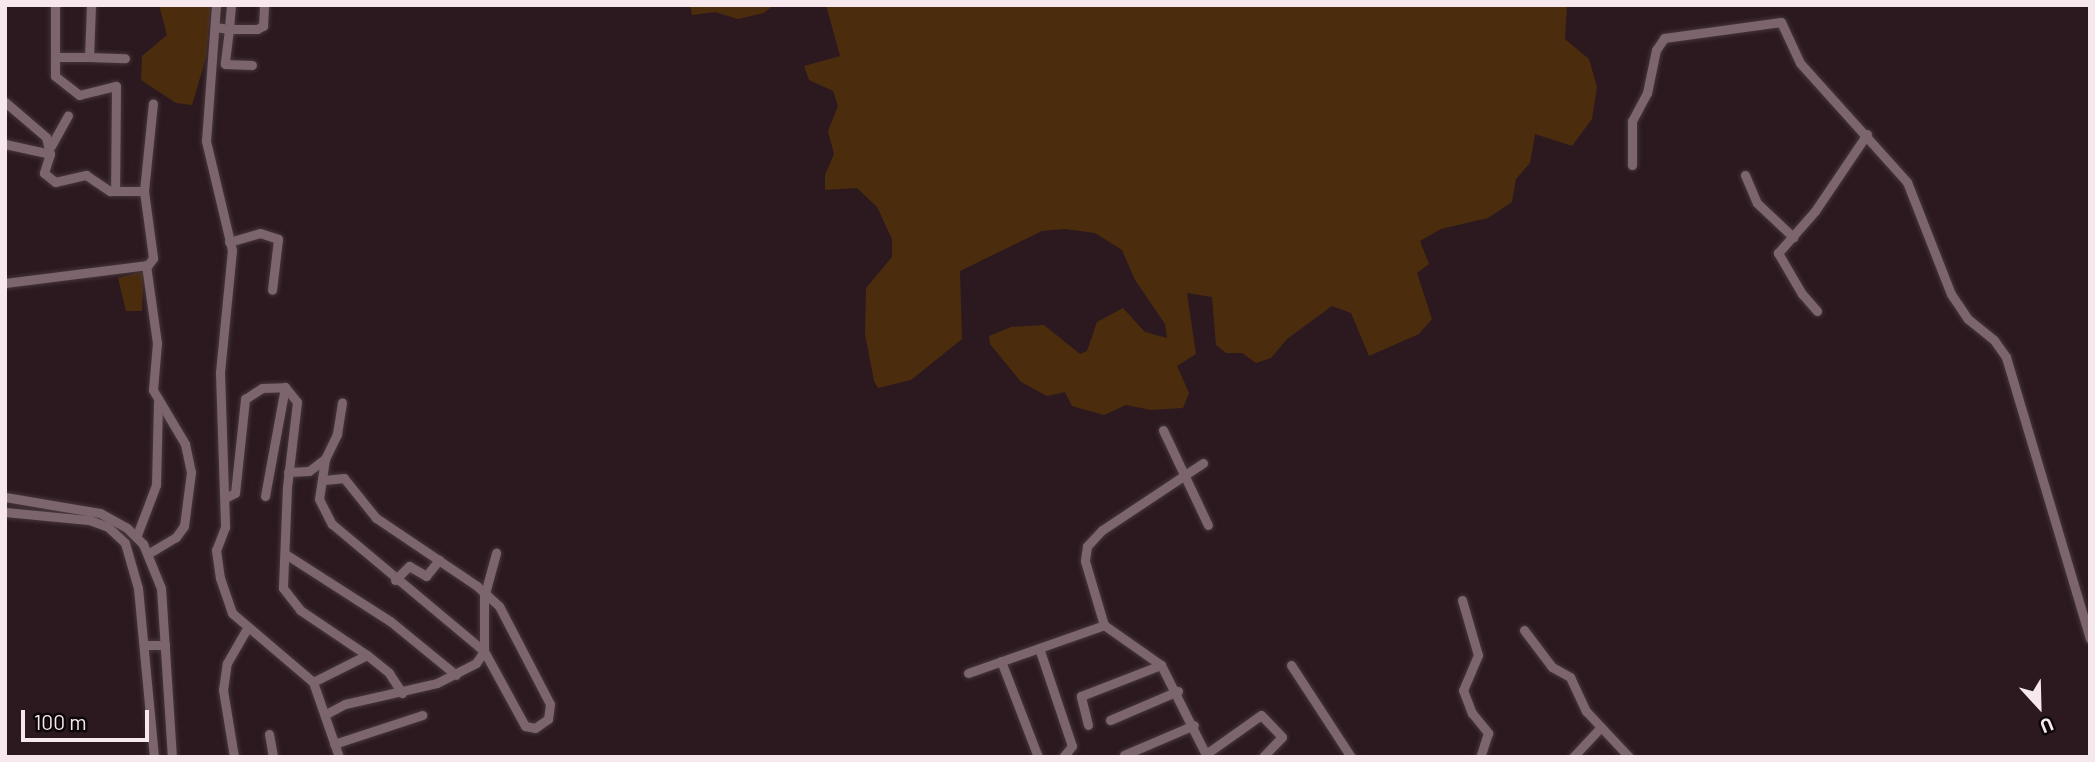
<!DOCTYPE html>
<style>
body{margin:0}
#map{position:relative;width:2095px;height:762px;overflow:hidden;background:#2b191f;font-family:Barlow,sans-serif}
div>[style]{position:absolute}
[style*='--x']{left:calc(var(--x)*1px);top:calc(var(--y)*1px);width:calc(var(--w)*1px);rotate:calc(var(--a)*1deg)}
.green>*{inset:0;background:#4b2c0d}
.roads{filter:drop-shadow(0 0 2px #45363b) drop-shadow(0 0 2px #45363b)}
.minor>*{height:9px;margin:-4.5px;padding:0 4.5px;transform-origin:4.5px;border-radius:4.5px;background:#7c656c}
span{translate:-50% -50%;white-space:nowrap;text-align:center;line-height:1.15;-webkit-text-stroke:6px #0e0709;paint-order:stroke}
.frame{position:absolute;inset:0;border:7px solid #f6e8ec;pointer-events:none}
.north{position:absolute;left:2004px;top:671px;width:70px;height:70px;-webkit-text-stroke:5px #0e0709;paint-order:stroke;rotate:158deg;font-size:19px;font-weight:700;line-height:28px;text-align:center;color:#f6e8ec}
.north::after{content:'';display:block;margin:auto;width:24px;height:32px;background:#f6e8ec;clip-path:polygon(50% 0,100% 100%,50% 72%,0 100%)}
.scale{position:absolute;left:21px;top:710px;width:128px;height:32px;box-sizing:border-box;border:4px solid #f6e8ec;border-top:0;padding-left:9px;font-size:21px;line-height:24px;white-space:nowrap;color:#f6e8ec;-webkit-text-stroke:5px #0e0709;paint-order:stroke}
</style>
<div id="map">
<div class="green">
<i style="clip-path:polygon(159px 5px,211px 5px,206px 58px,192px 105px,176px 103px,141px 80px,142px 56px,167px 35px)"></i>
<i style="clip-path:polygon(690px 5px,774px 5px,764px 13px,738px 19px,715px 12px,692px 15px)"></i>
<i style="clip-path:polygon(826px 5px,1567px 5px,1565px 39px,1589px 59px,1597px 87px,1592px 119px,1572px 146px,1535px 134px,1530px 163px,1516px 179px,1512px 202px,1488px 218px,1441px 229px,1420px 241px,1429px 264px,1417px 273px,1432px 319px,1419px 334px,1369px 356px,1351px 313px,1332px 306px,1287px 339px,1271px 358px,1256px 363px,1242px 353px,1226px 353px,1216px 345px,1212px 297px,1187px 293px,1196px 354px,1177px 366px,1189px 393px,1183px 408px,1151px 410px,1126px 405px,1104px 415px,1072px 406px,1065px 392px,1047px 396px,1021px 382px,990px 344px,989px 336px,1011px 327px,1044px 325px,1080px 354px,1087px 351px,1097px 322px,1123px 308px,1145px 332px,1167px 338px,1165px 324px,1135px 280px,1122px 250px,1095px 233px,1065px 229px,1042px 231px,960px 271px,962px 339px,911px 380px,878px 388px,874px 381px,865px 334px,866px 288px,892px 257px,892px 239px,877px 207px,857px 188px,825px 190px,825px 175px,834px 154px,828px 131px,838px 106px,833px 91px,809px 80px,804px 66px,840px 56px)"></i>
<i style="clip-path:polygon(144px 271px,142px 311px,126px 311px,118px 278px)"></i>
</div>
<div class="roads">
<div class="minor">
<i style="--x:55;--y:5;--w:71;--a:90"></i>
<i style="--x:55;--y:76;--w:31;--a:38"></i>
<i style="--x:79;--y:95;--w:38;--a:-14"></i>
<i style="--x:116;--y:86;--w:105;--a:90.5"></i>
<i style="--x:91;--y:5;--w:52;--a:92.2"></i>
<i style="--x:89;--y:57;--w:36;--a:2"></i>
<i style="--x:216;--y:5;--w:136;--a:94.2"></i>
<i style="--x:206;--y:141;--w:112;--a:76.6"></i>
<i style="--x:232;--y:250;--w:124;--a:95.6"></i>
<i style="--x:220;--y:373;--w:154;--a:88.1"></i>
<i style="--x:225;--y:527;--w:25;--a:111"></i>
<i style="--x:216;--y:550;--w:28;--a:82"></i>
<i style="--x:220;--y:578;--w:37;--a:71"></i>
<i style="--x:232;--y:613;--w:106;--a:40.4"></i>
<i style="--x:313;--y:682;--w:79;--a:70.9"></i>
<i style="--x:231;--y:5;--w:24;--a:95"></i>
<i style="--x:229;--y:29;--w:28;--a:0"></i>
<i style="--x:257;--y:29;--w:7;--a:-27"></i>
<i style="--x:263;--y:26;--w:21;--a:-87"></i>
<i style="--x:215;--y:27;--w:14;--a:8"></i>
<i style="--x:229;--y:29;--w:35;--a:97"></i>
<i style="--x:225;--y:64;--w:27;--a:2"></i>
<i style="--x:55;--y:57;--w:34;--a:0"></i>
<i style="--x:5;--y:102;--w:54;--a:40.5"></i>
<i style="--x:46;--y:137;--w:17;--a:77"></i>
<i style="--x:5;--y:144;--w:46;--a:12.5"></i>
<i style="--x:50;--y:154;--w:20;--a:108"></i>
<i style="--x:44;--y:173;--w:14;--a:39"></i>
<i style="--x:55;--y:182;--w:32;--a:-13"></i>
<i style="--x:86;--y:175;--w:29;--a:34"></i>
<i style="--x:110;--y:191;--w:34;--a:0"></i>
<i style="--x:144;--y:191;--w:68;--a:82.3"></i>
<i style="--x:153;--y:258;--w:9;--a:126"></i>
<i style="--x:148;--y:265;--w:144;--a:172.8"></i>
<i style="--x:51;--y:146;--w:35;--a:-61"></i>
<i style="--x:1632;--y:165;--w:44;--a:-90"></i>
<i style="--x:1632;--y:121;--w:32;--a:-62"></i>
<i style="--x:1647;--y:93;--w:44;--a:-78.2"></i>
<i style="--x:1656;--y:50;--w:14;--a:-56"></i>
<i style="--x:1664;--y:38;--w:118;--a:-7.8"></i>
<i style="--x:1781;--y:22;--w:45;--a:65.1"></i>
<i style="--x:1800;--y:63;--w:160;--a:48"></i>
<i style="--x:1907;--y:182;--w:120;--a:68.6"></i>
<i style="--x:1951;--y:294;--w:30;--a:56"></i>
<i style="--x:1968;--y:319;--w:33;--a:39"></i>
<i style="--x:1994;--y:340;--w:21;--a:55"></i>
<i style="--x:2006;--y:357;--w:294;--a:73.4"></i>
<i style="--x:1745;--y:175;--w:30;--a:67"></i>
<i style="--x:1757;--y:203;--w:50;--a:43.4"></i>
<i style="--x:144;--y:191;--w:88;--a:-84.2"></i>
<i style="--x:229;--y:242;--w:32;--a:-16"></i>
<i style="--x:260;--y:233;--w:19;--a:18"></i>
<i style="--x:278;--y:239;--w:51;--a:96.7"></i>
<i style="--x:146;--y:265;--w:79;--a:82"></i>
<i style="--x:157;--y:343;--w:47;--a:94.9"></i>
<i style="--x:153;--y:390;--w:63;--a:59.3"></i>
<i style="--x:185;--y:444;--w:29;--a:78"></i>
<i style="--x:191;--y:472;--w:54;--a:97.4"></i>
<i style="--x:184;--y:526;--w:14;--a:126"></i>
<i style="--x:176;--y:537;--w:31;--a:149"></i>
<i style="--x:1817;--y:311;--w:23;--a:-131"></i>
<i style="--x:1802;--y:294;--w:48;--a:-120.3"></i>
<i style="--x:1778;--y:253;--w:56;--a:-48.6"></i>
<i style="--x:1815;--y:211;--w:93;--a:-56"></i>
<i style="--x:1163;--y:430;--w:105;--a:64.7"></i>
<i style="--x:325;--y:459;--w:28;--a:-64"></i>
<i style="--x:337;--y:434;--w:32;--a:-81"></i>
<i style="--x:1203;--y:463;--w:121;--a:146.4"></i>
<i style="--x:1102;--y:530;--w:22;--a:133"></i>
<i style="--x:1087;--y:546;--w:15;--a:98"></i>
<i style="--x:1085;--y:561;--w:67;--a:73.5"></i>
<i style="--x:1104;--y:625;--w:70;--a:35.1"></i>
<i style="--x:1161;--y:665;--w:103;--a:63.4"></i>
<i style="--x:288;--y:472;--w:21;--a:-3"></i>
<i style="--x:309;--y:471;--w:20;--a:-37"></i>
<i style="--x:325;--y:459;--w:40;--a:98.5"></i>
<i style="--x:319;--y:499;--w:28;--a:63"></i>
<i style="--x:332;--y:524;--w:198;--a:39.9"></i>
<i style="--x:484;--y:651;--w:85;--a:61.3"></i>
<i style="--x:525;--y:726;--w:10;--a:11"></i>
<i style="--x:535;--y:728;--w:16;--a:-35"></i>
<i style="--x:548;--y:719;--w:15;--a:-82"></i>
<i style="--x:550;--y:704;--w:110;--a:-117.5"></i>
<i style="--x:499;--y:606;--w:30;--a:-138"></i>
<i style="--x:477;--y:586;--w:122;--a:-146"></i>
<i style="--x:376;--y:518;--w:51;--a:-128.7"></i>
<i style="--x:344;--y:478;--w:20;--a:174"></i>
<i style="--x:265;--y:496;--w:111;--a:-79.6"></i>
<i style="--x:5;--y:497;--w:96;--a:9.6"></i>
<i style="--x:100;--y:513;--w:31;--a:29"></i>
<i style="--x:127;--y:528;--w:23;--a:45"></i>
<i style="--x:143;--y:544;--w:48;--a:67.8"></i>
<i style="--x:161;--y:588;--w:169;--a:86.3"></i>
<i style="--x:225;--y:498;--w:11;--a:-27"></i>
<i style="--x:235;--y:493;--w:95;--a:-83.9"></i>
<i style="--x:245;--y:399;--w:20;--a:-33"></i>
<i style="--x:262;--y:388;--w:23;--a:-2"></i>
<i style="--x:285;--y:387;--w:19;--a:51"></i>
<i style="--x:297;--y:402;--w:86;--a:96.7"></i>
<i style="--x:287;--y:487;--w:101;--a:92.3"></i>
<i style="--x:283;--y:588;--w:28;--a:52"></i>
<i style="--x:300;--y:610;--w:81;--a:33.9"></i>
<i style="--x:5;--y:512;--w:84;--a:5.4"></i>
<i style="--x:89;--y:520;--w:20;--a:20"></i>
<i style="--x:108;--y:527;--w:23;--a:43"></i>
<i style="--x:125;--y:543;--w:47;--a:73.9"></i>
<i style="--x:138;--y:588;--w:170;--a:84.6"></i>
<i style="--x:137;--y:535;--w:53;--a:-69.2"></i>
<i style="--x:156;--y:485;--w:83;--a:-88.6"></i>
<i style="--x:287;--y:555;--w:122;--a:32.7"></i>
<i style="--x:390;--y:621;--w:85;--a:39.3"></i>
<i style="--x:395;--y:580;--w:20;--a:-45"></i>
<i style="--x:409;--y:566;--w:20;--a:30"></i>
<i style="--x:426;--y:576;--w:21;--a:-51"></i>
<i style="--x:1462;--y:600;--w:57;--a:73.8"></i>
<i style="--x:1478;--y:655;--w:38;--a:113"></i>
<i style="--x:1463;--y:690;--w:25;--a:69"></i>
<i style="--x:1472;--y:713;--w:26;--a:51"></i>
<i style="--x:1488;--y:733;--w:25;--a:108"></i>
<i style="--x:1524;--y:630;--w:46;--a:52.9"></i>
<i style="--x:1552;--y:667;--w:21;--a:29"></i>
<i style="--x:1570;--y:677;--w:38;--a:65"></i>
<i style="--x:1586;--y:711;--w:63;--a:46.9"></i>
<i style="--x:144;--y:645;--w:21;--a:0"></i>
<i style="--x:1039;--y:648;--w:103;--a:71.4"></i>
<i style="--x:1072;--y:746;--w:14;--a:129"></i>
<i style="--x:1001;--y:661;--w:103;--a:68.9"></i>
<i style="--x:1291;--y:665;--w:110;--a:56.9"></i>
<i style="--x:968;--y:673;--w:144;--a:-19.4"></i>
<i style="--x:313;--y:682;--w:60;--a:-26.6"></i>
<i style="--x:367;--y:655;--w:28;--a:39"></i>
<i style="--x:389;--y:673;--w:24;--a:57"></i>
<i style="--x:326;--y:714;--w:21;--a:-28"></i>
<i style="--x:345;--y:704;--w:94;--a:-12.9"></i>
<i style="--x:437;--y:683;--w:44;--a:-27.1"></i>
<i style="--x:476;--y:663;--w:14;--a:-56"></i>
<i style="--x:484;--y:651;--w:54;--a:-90"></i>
<i style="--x:484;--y:597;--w:46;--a:-74.7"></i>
<i style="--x:1110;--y:720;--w:74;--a:-23.1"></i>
<i style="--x:1088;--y:725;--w:30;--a:-104"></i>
<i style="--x:1081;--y:696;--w:86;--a:-21.2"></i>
<i style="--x:269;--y:734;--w:23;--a:80"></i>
<i style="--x:334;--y:744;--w:93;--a:-18.2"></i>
<i style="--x:1206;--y:754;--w:67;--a:-35.3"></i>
<i style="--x:1261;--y:715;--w:30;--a:46"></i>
<i style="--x:1282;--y:737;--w:28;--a:134"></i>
<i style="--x:1124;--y:755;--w:76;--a:-23.2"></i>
<i style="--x:234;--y:757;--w:68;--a:-99.3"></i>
<i style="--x:223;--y:690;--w:27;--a:-82"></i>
<i style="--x:227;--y:663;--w:39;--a:-60"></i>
<i style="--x:1573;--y:757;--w:41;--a:-47"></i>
</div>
</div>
<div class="frame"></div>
<div class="north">U</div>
<div class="scale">100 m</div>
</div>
